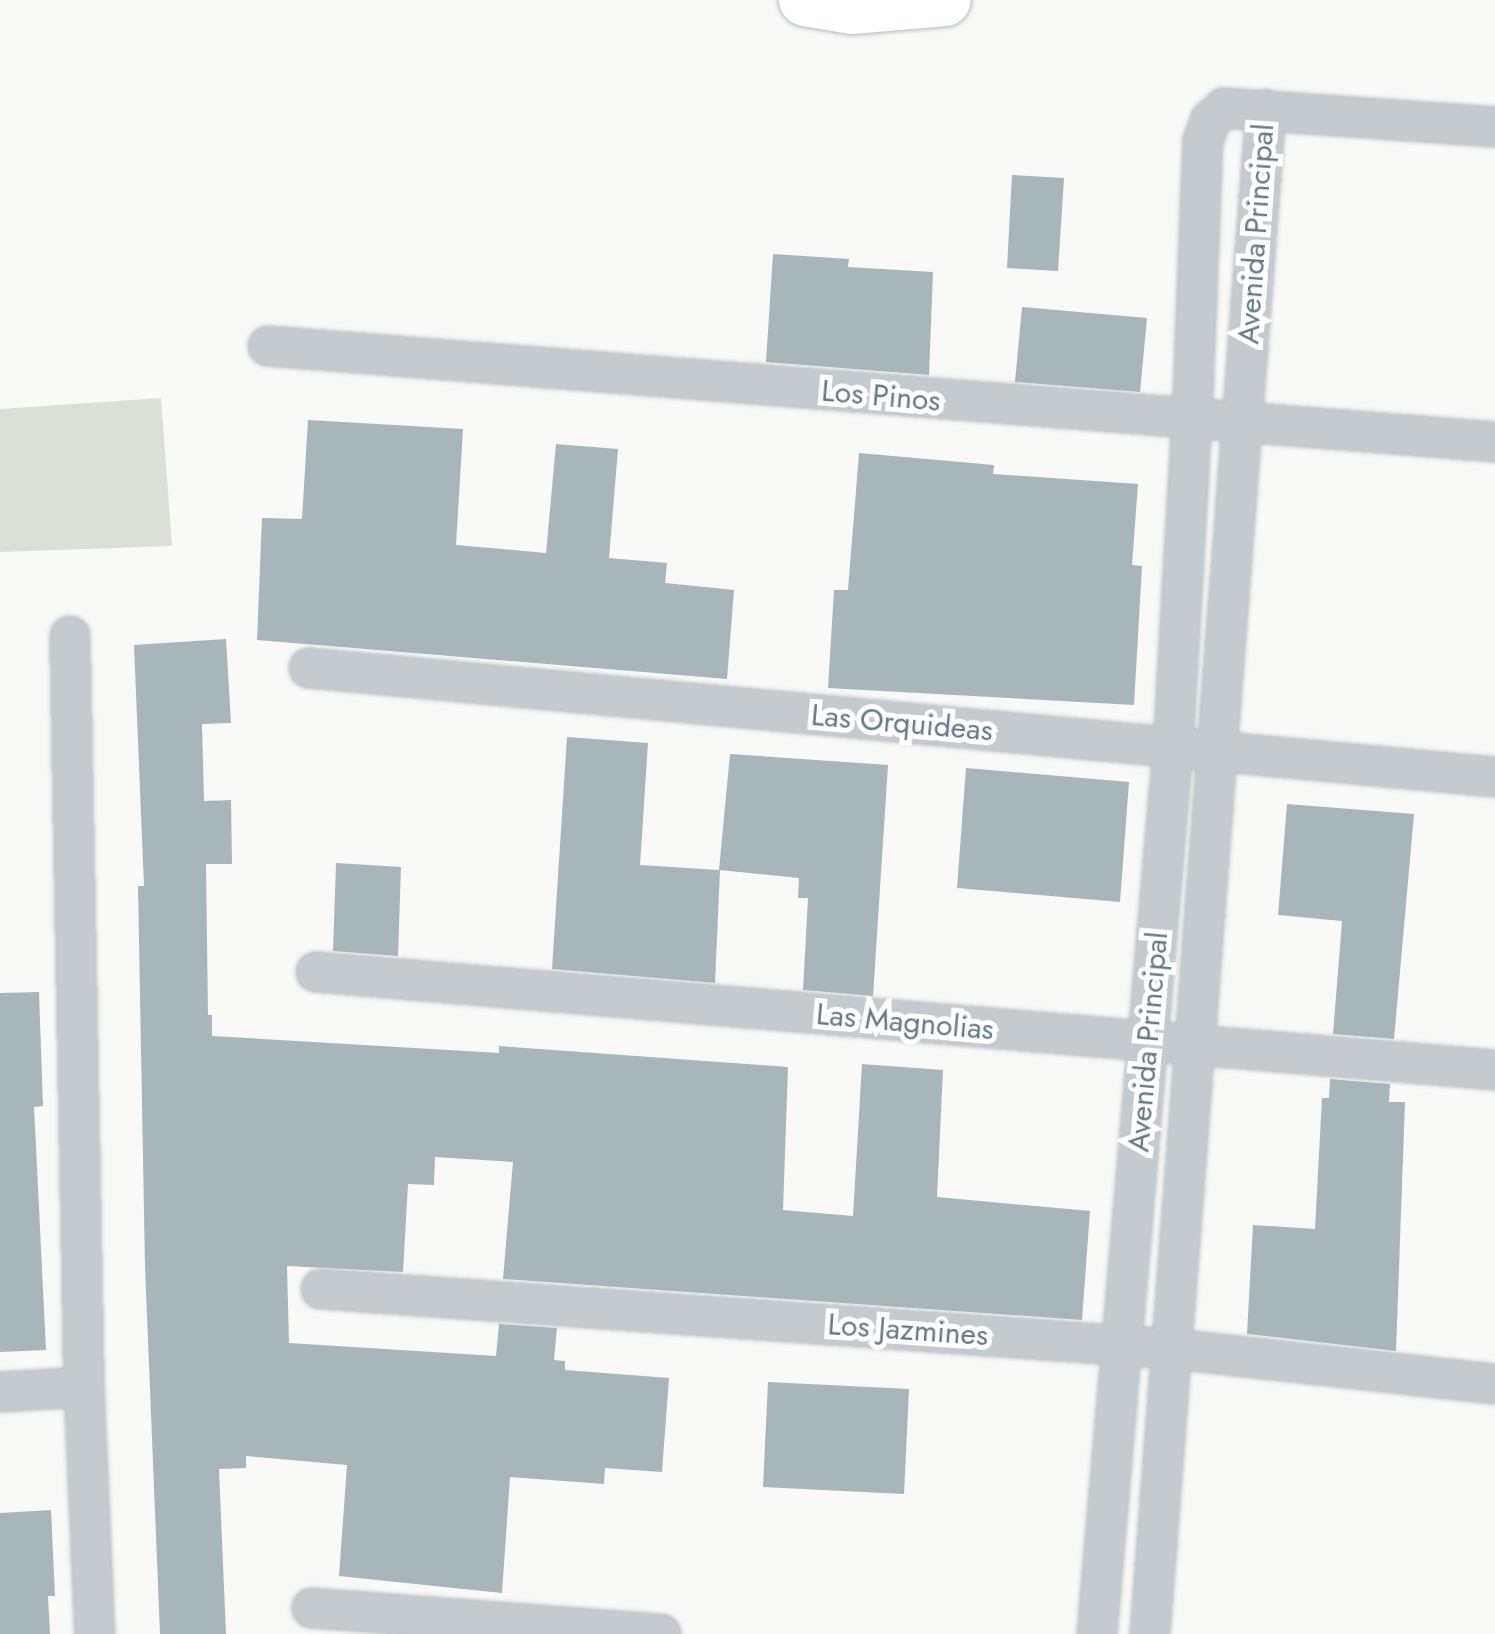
<!DOCTYPE html>
<style>
body{margin:0}
#map{position:relative;width:1495px;height:1634px;overflow:hidden;background:#f9f9f7;font-family:Jost,sans-serif}
div>[style]{position:absolute}
[style*='--x']{left:calc(var(--x)*1px);top:calc(var(--y)*1px);width:calc(var(--w)*1px);rotate:calc(var(--a)*1deg)}
.green>*{inset:0;background:#dae0d6}
.building>*{inset:0;background:#a8b5b9}
.roads{filter:drop-shadow(0 0 2px #b6bec2) drop-shadow(0 0 2px #b6bec2)}
.street>*{height:38px;margin:-19px;padding:0 19px;transform-origin:19px;border-radius:19px;background:#c4cacd}
.secondary>*{height:52px;margin:-26px;padding:0 26px;transform-origin:26px;border-radius:26px;background:#fff}
span{translate:-50% -50%;white-space:nowrap;text-align:center;line-height:1.15;-webkit-text-stroke:10px #fff;paint-order:stroke}
.street-label{font-size:30px;color:#627a84}
</style>
<div id="map">
<div class="green">
<i style="clip-path:polygon(161px 398px,172px 546px,0 552px,0 409px)"></i>
</div>
<div class="building">
<i style="clip-path:polygon(1012px 175px,1064px 178px,1058px 271px,1007px 268px)"></i>
<i style="clip-path:polygon(773px 254px,849px 259px,848px 267px,933px 272px,929px 375px,766px 362px)"></i>
<i style="clip-path:polygon(1022px 307px,1147px 318px,1140px 392px,1015px 382px)"></i>
<i style="clip-path:polygon(308px 420px,463px 429px,456px 545px,546px 553px,556px 444px,618px 449px,609px 558px,667px 563px,665px 583px,734px 590px,727px 679px,257px 640px,262px 518px,302px 519px)"></i>
<i style="clip-path:polygon(859px 453px,994px 465px,993px 474px,1138px 484px,1132px 565px,1142px 566px,1134px 705px,828px 688px,834px 590px,848px 590px)"></i>
<i style="clip-path:polygon(226px 639px,231px 723px,202px 724px,204px 801px,231px 800px,232px 864px,206px 864px,208px 1015px,212px 1015px,212px 1036px,499px 1053px,499px 1046px,788px 1067px,783px 1210px,853px 1216px,862px 1064px,943px 1070px,937px 1197px,1090px 1211px,1082px 1320px,503px 1279px,513px 1162px,435px 1157px,434px 1185px,408px 1184px,403px 1272px,287px 1266px,289px 1343px,496px 1356px,499px 1324px,557px 1328px,554px 1360px,565px 1361px,565px 1370px,669px 1378px,662px 1472px,605px 1468px,604px 1484px,510px 1477px,502px 1593px,339px 1576px,347px 1465px,246px 1456px,246px 1468px,219px 1469px,226px 1634px,160px 1634px,145px 1267px,138px 886px,144px 886px,134px 645px)"></i>
<i style="clip-path:polygon(567px 737px,648px 743px,640px 865px,719px 870px,730px 754px,888px 765px,873px 996px,803px 990px,808px 898px,798px 898px,799px 878px,720px 870px,715px 983px,552px 969px)"></i>
<i style="clip-path:polygon(966px 768px,1129px 782px,1120px 902px,957px 888px)"></i>
<i style="clip-path:polygon(1287px 804px,1414px 814px,1394px 1039px,1333px 1034px,1342px 921px,1278px 915px)"></i>
<i style="clip-path:polygon(336px 863px,401px 867px,398px 956px,333px 951px)"></i>
<i style="clip-path:polygon(39px 992px,43px 1106px,34px 1107px,46px 1350px,0 1352px,0 993px)"></i>
<i style="clip-path:polygon(1330px 1079px,1390px 1084px,1389px 1102px,1405px 1102px,1396px 1351px,1247px 1334px,1253px 1225px,1315px 1229px,1322px 1098px,1329px 1098px)"></i>
<i style="clip-path:polygon(768px 1382px,909px 1389px,904px 1494px,763px 1487px)"></i>
<i style="clip-path:polygon(51px 1510px,55px 1596px,48px 1596px,50px 1634px,0 1634px,0 1513px)"></i>
</div>
<div class="roads">
<div class="street">
<i style="--x:268;--y:346;--w:1231;--a:4.47"></i>
<i style="--x:70;--y:636;--w:751;--a:88.93"></i>
<i style="--x:84;--y:1387;--w:247;--a:87.5"></i>
<i style="--x:309;--y:668;--w:1191;--a:5.25"></i>
<i style="--x:316;--y:972;--w:1183;--a:4.75"></i>
<i style="--x:321;--y:1289;--w:853;--a:4.03"></i>
<i style="--x:1172;--y:1349;--w:325;--a:6.2"></i>
<i style="--x:0;--y:1392;--w:84;--a:-3.4"></i>
<i style="--x:312;--y:1608;--w:350;--a:4.3"></i>
<i style="--x:1097;--y:1634;--w:889;--a:-85.1"></i>
<i style="--x:1173;--y:748;--w:328;--a:-86.7"></i>
<i style="--x:1192;--y:421;--w:280;--a:-87.8"></i>
<i style="--x:1203;--y:141;--w:21;--a:-71"></i>
<i style="--x:1210;--y:121;--w:19;--a:-43"></i>
<i style="--x:1224;--y:108;--w:272;--a:4"></i>
<i style="--x:1150;--y:1634;--w:1529;--a:-85.65"></i>
</div>
<div class="secondary">
<i style="--x:805;--y:0;--w:48;--a:9.7"></i>
<i style="--x:852;--y:8;--w:93;--a:-4.9"></i>
</div>
</div>
<div class="street-label">
<span style="left:1256px;top:234px;rotate:-86deg">Avenida Principal</span>
<span style="left:881px;top:396px;rotate:5deg">Los Pinos</span>
<span style="left:902px;top:723px;rotate:5deg">Las Orquideas</span>
<span style="left:905px;top:1022px;rotate:5deg">Las Magnolias</span>
<span style="left:1148px;top:1042px;rotate:-85deg">Avenida Principal</span>
<span style="left:908px;top:1330px;rotate:4deg">Los Jazmines</span>
</div>
</div>
